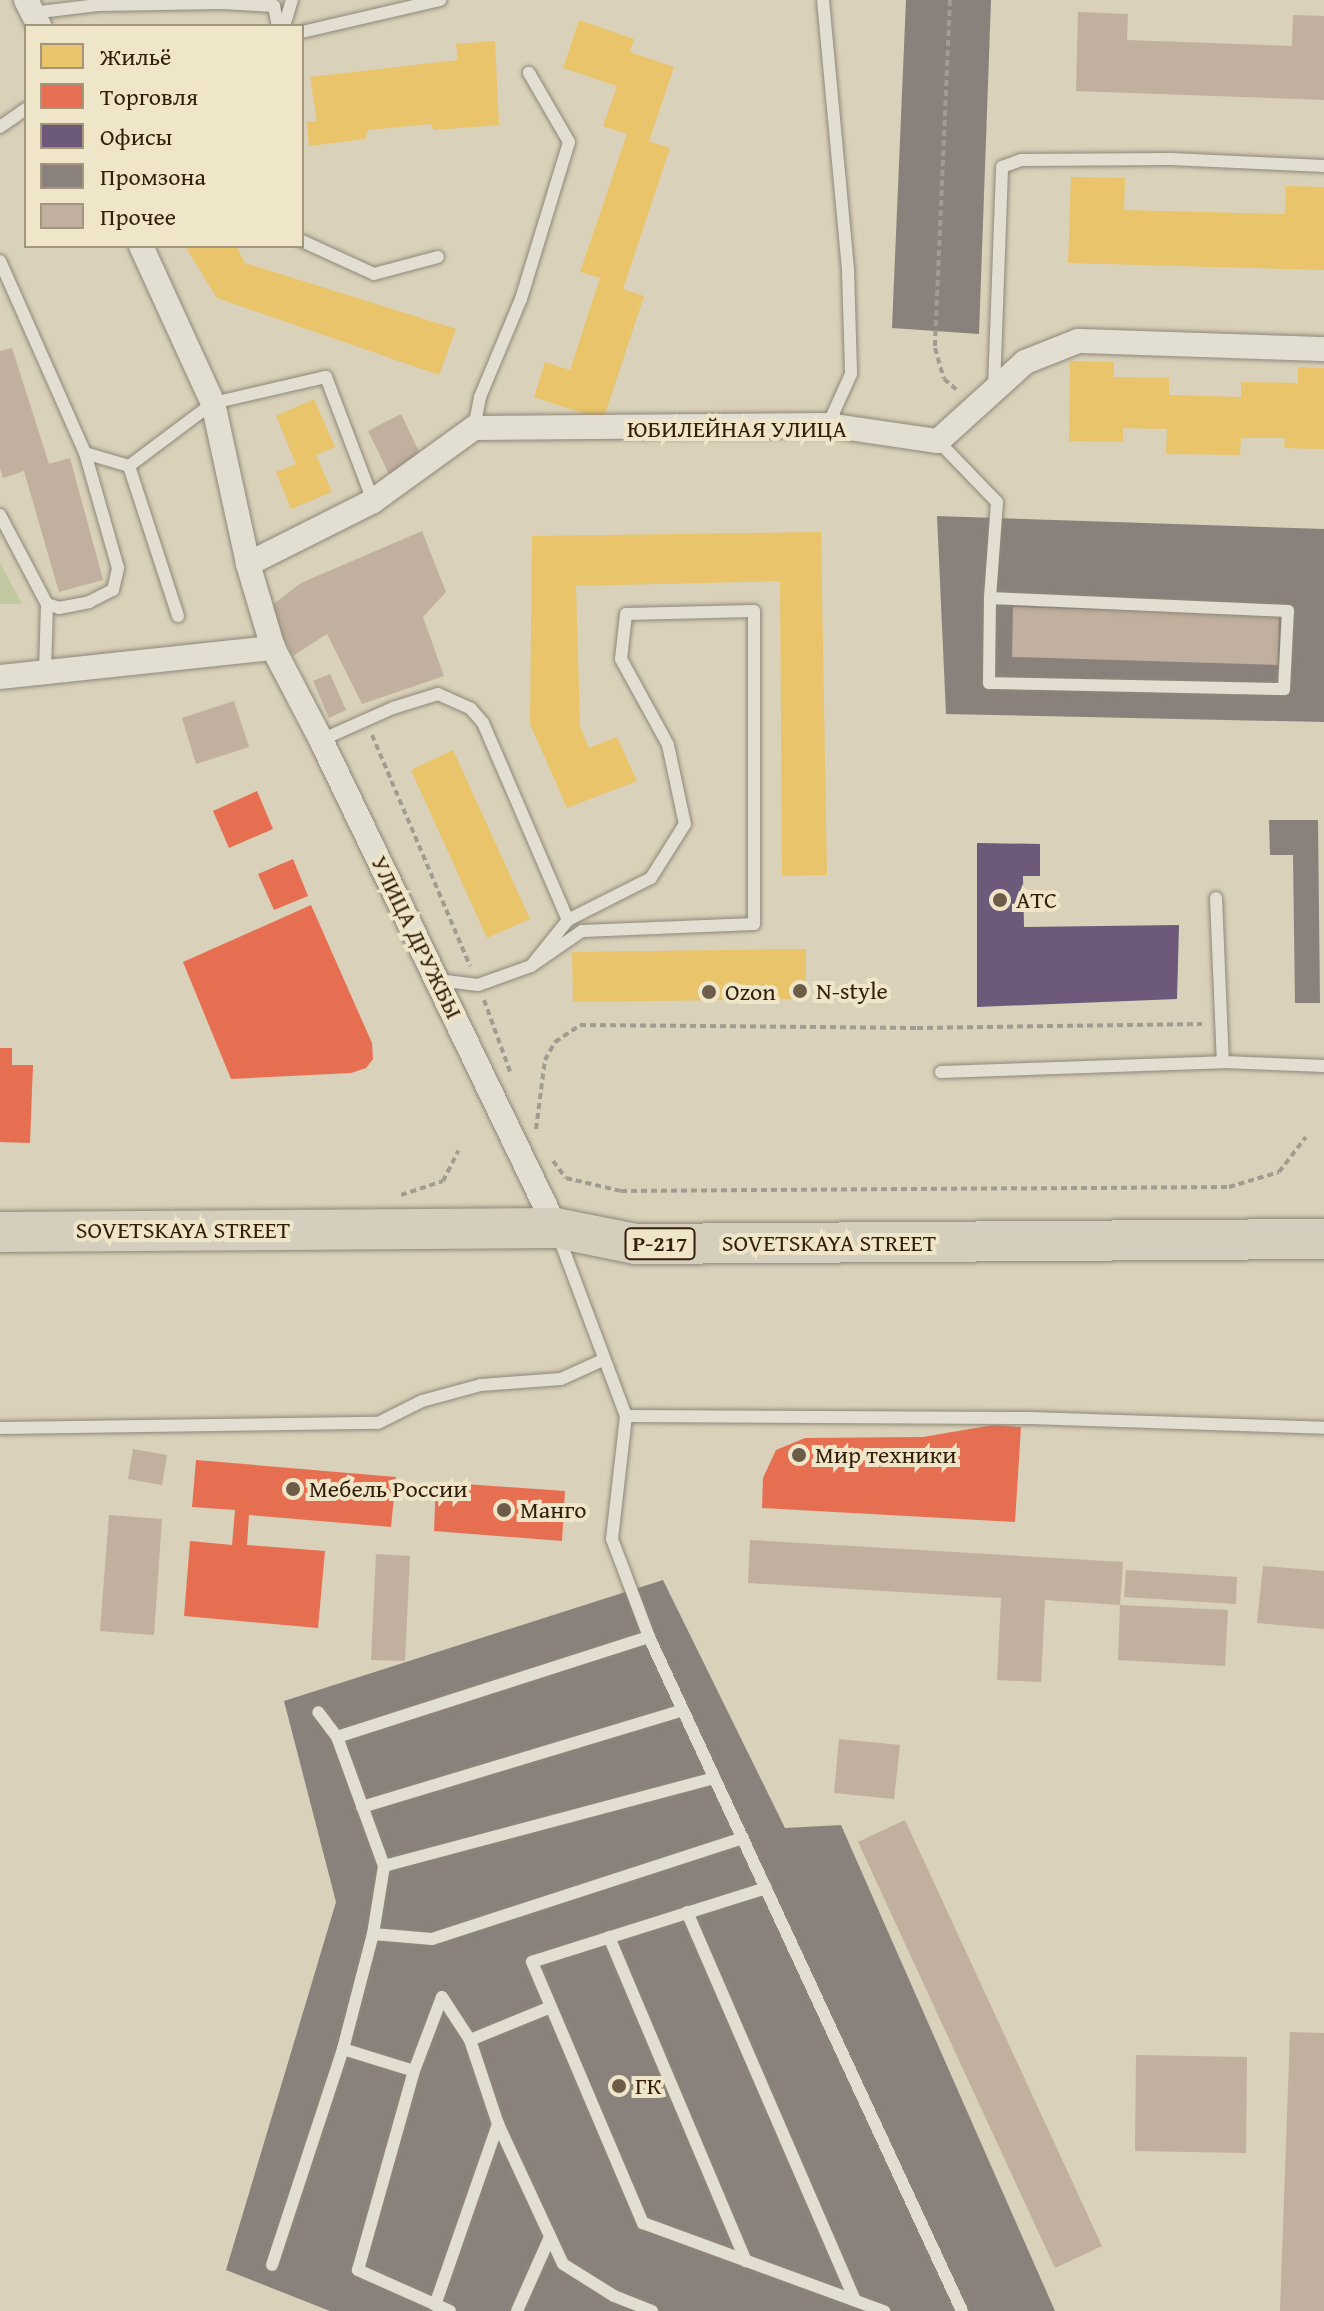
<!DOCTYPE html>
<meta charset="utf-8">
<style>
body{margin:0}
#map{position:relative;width:1324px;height:2311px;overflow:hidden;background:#d9d1b9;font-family:"Gentium Book Plus",serif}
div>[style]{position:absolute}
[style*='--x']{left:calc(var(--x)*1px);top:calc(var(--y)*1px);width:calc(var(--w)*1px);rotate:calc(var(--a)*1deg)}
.green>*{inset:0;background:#c2c8a1}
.homes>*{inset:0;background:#e9c46a}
.shops>*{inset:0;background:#e76f51}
.offices>*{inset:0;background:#6d597a}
.industry>*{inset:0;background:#8a817c}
.building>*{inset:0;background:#c1af9f}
.path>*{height:4px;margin-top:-2px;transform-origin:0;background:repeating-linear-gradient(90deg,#a19b91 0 6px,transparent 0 10px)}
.roads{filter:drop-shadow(0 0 2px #8e8778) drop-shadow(0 0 2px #8e8778)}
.service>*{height:12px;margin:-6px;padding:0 6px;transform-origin:6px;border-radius:6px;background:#e2ded1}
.minor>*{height:24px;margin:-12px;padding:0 12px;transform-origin:12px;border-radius:12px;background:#e2ded1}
.trunk>*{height:40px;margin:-20px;padding:0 20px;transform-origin:20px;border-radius:20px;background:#d6cebc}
.dots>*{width:22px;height:22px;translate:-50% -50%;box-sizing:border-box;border:4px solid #efe6c9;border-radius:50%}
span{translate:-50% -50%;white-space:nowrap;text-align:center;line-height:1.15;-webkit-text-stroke:8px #efe6c9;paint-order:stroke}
.shield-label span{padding:2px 6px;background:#efe6c9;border:2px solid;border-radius:6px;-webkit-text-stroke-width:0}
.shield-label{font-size:22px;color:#331d0b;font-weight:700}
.street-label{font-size:24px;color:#331d0b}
.poi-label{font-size:24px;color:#331d0b}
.left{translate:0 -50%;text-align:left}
.legend{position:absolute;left:24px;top:24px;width:280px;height:224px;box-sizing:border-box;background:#efe6c9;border:2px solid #a4967d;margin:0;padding:10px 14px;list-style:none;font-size:24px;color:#331d0b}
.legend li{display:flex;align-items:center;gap:16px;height:40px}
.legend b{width:40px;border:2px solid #a4967d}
</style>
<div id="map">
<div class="green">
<i style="clip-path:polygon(0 562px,22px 604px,0 604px)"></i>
</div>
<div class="homes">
<i style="clip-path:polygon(579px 20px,634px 39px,630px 52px,674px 67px,649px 141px,670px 148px,623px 289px,644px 296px,603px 420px,534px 397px,545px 362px,570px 370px,600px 278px,580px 272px,627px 134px,603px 126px,617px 86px,563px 68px)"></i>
<i style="clip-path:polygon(495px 41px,499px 125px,434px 130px,431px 124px,368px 130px,365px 139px,309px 146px,307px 122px,317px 121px,310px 77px,458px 60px,456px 44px)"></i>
<i style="clip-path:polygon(1071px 177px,1125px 178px,1124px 210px,1285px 214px,1286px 186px,1324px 187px,1324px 270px,1068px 263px)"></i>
<i style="clip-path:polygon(185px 246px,236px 246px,245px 263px,456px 329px,439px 375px,217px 298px)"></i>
<i style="clip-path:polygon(1070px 361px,1114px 362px,1114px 377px,1169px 378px,1169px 395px,1241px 397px,1241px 382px,1298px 383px,1298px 367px,1324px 368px,1324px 449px,1284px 448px,1285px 438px,1241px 438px,1240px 455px,1166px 454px,1167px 429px,1123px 428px,1123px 442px,1069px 441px)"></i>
<i style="clip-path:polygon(314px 399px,335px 447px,316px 455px,332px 492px,291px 509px,276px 472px,296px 464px,276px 416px)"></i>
<i style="clip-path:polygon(821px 532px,827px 875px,782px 876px,780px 581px,576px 586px,580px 727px,589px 748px,617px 737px,637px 781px,567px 808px,530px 724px,532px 536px)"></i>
<i style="clip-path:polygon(453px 750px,530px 919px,487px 938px,411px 770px)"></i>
<i style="clip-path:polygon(806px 949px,806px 999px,573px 1002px,572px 952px)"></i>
</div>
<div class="shops">
<i style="clip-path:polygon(257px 791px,273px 829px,229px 848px,213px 811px)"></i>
<i style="clip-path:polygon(293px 859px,308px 896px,274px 910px,258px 874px)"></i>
<i style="clip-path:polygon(311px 905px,372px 1043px,373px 1059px,366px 1068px,351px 1073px,231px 1079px,183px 962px)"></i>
<i style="clip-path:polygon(0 1048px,12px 1048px,12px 1065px,33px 1065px,30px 1143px,0 1142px)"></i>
<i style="clip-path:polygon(993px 1425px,1021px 1427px,1015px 1522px,762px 1508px,763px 1478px,776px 1450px,805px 1438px,923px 1437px)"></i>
<i style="clip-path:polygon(196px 1460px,396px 1477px,391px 1527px,249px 1515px,247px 1545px,325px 1551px,318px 1628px,184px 1616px,190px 1541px,232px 1545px,235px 1510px,192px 1507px)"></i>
<i style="clip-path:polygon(436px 1482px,565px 1491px,562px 1541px,434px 1531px)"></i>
</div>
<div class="offices">
<i style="clip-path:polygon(977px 843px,1040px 844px,1040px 876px,1023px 876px,1024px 927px,1179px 925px,1177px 999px,977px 1007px)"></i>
</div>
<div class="industry">
<i style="clip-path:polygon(906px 0,991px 0,979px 334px,892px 328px)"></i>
<i style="clip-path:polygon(937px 516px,1324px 529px,1324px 722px,946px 714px)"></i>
<i style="clip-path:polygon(1269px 820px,1318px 820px,1320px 1003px,1295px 1003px,1293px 855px,1270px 855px)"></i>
<i style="clip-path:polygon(663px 1580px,785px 1828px,841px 1825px,1055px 2311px,330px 2311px,226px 2270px,336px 1902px,284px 1701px)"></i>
</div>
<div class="building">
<i style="clip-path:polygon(1078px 12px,1128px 14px,1127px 40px,1292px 46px,1293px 15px,1324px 16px,1324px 100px,1076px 91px)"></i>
<i style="clip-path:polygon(12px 348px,49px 464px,70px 458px,103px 580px,59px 592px,24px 471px,3px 478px,0 468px,0 351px)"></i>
<i style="clip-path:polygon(401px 414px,422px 458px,389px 474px,368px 431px)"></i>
<i style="clip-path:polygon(422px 531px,446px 592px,423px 617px,444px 676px,362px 704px,327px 634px,293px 656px,267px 609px,301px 583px)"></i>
<i style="clip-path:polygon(1013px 607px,1279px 615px,1278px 665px,1012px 657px)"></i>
<i style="clip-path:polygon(330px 674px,346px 710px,329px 718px,313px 681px)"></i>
<i style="clip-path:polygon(234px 701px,249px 747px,196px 764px,182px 718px)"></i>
<i style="clip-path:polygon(133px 1449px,167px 1455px,162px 1485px,128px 1479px)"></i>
<i style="clip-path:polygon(109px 1515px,162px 1519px,154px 1635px,100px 1631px)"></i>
<i style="clip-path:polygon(750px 1540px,1123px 1562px,1120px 1605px,1045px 1600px,1041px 1682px,997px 1680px,1001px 1598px,748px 1583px)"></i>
<i style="clip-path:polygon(376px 1554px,410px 1556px,405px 1661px,371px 1660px)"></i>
<i style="clip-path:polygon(1263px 1566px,1324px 1571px,1324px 1629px,1257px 1623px)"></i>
<i style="clip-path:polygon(1126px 1570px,1237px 1577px,1236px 1604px,1124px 1597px)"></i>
<i style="clip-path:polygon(1120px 1605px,1228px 1610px,1225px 1666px,1118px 1660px)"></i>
<i style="clip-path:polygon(839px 1739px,900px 1745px,894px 1799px,834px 1793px)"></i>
<i style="clip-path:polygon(905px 1820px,1102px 2246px,1055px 2268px,858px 1842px)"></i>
<i style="clip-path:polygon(1290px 2032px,1324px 2033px,1324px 2311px,1280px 2311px)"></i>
<i style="clip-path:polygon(1136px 2055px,1247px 2057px,1246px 2153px,1135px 2151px)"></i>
</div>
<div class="path">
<i style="--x:950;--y:0;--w:348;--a:92.5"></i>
<i style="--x:935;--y:348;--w:32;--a:74"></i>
<i style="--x:944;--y:379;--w:17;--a:40"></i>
<i style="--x:372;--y:735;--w:251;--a:67"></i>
<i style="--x:484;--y:1000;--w:79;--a:70"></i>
<i style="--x:536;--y:1129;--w:70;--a:-82.6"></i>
<i style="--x:545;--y:1060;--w:21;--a:-61"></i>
<i style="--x:555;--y:1042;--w:30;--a:-34"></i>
<i style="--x:580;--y:1025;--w:337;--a:0.5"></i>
<i style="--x:917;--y:1028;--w:285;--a:-0.8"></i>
<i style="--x:553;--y:1161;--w:21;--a:53"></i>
<i style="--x:566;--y:1178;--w:57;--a:13.3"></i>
<i style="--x:621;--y:1191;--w:608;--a:-0.38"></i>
<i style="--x:1229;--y:1187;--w:52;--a:-16.7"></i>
<i style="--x:1279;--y:1172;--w:44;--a:-52.4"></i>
<i style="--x:401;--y:1195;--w:44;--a:-18.4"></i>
<i style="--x:443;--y:1181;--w:34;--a:-63"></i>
</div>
<div class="roads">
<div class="service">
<i style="--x:823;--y:0;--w:271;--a:84.7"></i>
<i style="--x:848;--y:270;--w:104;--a:88.3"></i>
<i style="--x:851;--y:374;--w:56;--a:114.3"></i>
<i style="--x:32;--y:13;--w:66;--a:-6.9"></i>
<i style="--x:98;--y:5;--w:125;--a:-0.9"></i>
<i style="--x:223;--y:3;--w:51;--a:3.4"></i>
<i style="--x:274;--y:6;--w:20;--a:79"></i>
<i style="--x:284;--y:26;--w:27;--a:-73"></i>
<i style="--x:302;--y:32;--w:142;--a:-13.1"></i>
<i style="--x:0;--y:127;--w:32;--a:-35"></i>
<i style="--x:302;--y:241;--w:79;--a:24.6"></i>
<i style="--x:374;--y:274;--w:66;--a:-14.9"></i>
<i style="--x:0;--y:261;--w:210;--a:66.1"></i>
<i style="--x:85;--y:453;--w:46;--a:16.5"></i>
<i style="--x:129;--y:466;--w:105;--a:-36.9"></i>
<i style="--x:213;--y:403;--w:116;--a:-13"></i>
<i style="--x:326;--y:377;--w:133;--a:69.2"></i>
<i style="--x:994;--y:388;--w:221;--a:-87.9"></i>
<i style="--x:1002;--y:167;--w:20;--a:-20"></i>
<i style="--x:1021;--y:160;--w:150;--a:-0.4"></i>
<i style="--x:1171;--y:159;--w:153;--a:2.6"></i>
<i style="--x:474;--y:428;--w:32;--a:-79"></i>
<i style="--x:480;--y:397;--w:106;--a:-67.3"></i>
<i style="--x:521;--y:299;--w:164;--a:-73"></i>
<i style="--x:569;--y:142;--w:80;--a:-120.1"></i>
<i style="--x:938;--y:441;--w:85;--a:46"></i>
<i style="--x:997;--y:502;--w:96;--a:94.2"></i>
<i style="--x:990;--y:598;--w:85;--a:90.7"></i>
<i style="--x:989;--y:683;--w:295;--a:1.2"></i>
<i style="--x:1284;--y:689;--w:78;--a:-87.1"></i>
<i style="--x:1288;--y:611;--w:298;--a:-177.5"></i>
<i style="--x:129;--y:466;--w:158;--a:71.9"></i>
<i style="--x:0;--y:515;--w:101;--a:62.2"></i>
<i style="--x:47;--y:604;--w:68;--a:91.7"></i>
<i style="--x:47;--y:604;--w:13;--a:18"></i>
<i style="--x:59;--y:608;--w:31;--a:-11"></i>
<i style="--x:89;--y:602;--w:27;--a:-27"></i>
<i style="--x:113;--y:590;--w:23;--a:-77"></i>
<i style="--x:118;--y:568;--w:120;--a:-106"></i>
<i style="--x:321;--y:740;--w:79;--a:-24"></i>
<i style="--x:393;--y:708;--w:47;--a:-17.3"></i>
<i style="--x:438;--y:694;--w:36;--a:24"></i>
<i style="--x:471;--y:709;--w:18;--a:49"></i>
<i style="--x:483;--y:723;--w:215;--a:66.7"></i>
<i style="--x:1216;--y:898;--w:164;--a:87.6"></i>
<i style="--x:438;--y:980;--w:40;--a:7.1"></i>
<i style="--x:478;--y:985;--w:56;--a:-19.7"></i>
<i style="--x:531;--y:966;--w:62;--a:-34.5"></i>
<i style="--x:582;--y:931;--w:172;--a:-2.3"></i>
<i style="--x:754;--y:924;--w:313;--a:-90"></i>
<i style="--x:754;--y:611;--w:128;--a:178.7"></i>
<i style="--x:626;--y:614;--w:45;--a:96.3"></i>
<i style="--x:621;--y:659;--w:98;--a:61.3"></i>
<i style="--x:668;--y:745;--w:81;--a:77.9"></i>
<i style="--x:685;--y:824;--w:64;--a:122.2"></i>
<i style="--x:651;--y:878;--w:93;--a:153.2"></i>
<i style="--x:568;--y:920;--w:59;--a:128.8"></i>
<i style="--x:941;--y:1072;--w:282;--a:-2"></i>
<i style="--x:1223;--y:1062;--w:101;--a:2.3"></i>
<i style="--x:558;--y:1235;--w:193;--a:69.4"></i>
<i style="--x:626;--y:1416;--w:404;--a:0.3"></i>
<i style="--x:1030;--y:1418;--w:294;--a:1.9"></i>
<i style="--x:626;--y:1416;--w:124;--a:96.5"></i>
<i style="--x:612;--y:1539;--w:105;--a:69.3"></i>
<i style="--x:649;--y:1637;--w:743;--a:65.09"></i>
<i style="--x:0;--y:1428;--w:378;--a:-0.8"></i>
<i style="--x:378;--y:1423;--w:49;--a:-26.6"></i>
<i style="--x:422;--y:1401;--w:61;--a:-15.2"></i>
<i style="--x:481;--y:1385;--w:80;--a:-4.3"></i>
<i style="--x:561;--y:1379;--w:46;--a:-24.3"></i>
<i style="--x:337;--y:1737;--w:328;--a:-17.8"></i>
<i style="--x:362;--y:1807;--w:335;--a:-16.8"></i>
<i style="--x:384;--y:1866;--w:342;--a:-14.9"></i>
<i style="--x:766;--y:1888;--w:245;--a:162.5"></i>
<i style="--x:532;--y:1962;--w:284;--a:67"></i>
<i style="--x:643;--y:2223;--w:257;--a:20.1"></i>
<i style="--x:687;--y:1912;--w:423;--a:66.6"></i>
<i style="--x:373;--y:1934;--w:59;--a:4.8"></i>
<i style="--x:432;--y:1939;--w:327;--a:-18"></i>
<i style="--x:609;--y:1937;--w:352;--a:67.1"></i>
<i style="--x:470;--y:2040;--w:87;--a:-22.2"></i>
<i style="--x:343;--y:2049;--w:74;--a:17.2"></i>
<i style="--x:272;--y:2265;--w:227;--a:-71.8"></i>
<i style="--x:343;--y:2049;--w:119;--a:-75.4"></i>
<i style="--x:373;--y:1934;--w:69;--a:-80.8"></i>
<i style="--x:384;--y:1866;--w:137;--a:-110"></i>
<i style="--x:337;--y:1737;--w:31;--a:-127"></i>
<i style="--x:435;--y:2305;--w:192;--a:-70.8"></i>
<i style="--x:450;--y:2311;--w:101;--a:-156"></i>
<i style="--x:358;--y:2270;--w:207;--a:-74.3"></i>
<i style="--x:414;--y:2071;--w:79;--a:-69.3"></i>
<i style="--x:442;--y:1997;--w:51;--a:56.9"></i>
<i style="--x:470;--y:2040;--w:89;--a:71.6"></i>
<i style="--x:498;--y:2124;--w:154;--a:65.1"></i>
<i style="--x:563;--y:2264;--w:60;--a:32.1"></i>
<i style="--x:614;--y:2296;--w:41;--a:21.5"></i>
<i style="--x:517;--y:2311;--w:81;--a:-66"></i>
</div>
<div class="minor">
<i style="--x:26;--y:0;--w:29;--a:63"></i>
<i style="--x:141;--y:246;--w:173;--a:65.4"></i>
<i style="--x:213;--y:403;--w:165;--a:77.7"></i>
<i style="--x:248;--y:564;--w:88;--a:73.4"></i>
<i style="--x:273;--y:648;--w:104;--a:62.4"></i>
<i style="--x:321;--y:740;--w:542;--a:64.29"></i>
<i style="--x:248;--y:564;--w:140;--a:-26.7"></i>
<i style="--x:373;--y:501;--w:125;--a:-35.9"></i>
<i style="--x:474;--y:428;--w:354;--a:-0.5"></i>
<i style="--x:828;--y:425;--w:111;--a:8.3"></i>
<i style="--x:938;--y:441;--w:118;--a:-42.2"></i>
<i style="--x:1025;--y:362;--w:57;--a:-21.6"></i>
<i style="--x:1078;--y:341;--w:246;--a:1.9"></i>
<i style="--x:0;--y:677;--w:275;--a:-6.1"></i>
</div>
<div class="trunk">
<i style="--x:0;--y:1232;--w:556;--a:-0.41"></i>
<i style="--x:556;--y:1228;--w:82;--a:11.3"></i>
<i style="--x:636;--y:1244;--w:688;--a:-0.42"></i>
</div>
</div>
<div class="dots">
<i style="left:1000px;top:900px;background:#6d5c48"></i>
<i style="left:800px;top:991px;background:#6d5c48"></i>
<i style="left:709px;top:992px;background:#6d5c48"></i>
<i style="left:799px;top:1455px;background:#6d5c48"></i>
<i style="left:293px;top:1489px;background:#6d5c48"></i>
<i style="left:504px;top:1510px;background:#6d5c48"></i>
<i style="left:619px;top:2086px;background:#6d5c48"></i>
</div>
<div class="shield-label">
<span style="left:660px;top:1244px">Р-217</span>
</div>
<div class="street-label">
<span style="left:737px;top:429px">ЮБИЛЕЙНАЯ УЛИЦА</span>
<span style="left:417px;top:937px;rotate:64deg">УЛИЦА ДРУЖБЫ</span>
<span style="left:183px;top:1230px">SOVETSKAYA STREET</span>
<span style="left:829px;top:1243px">SOVETSKAYA STREET</span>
</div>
<div class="poi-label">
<span class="left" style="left:1016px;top:900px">АТС</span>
<span class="left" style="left:816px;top:991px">N-style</span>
<span class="left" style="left:725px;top:992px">Ozon</span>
<span class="left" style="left:815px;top:1455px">Мир техники</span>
<span class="left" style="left:309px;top:1489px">Мебель России</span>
<span class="left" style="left:520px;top:1510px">Манго</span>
<span class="left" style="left:635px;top:2086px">ГК</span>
</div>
<ul class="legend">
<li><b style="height:22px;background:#e9c46a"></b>Жильё</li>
<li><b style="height:22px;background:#e76f51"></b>Торговля</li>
<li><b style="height:22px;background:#6d597a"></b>Офисы</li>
<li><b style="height:22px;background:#8a817c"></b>Промзона</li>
<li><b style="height:22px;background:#c1af9f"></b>Прочее</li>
</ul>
</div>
